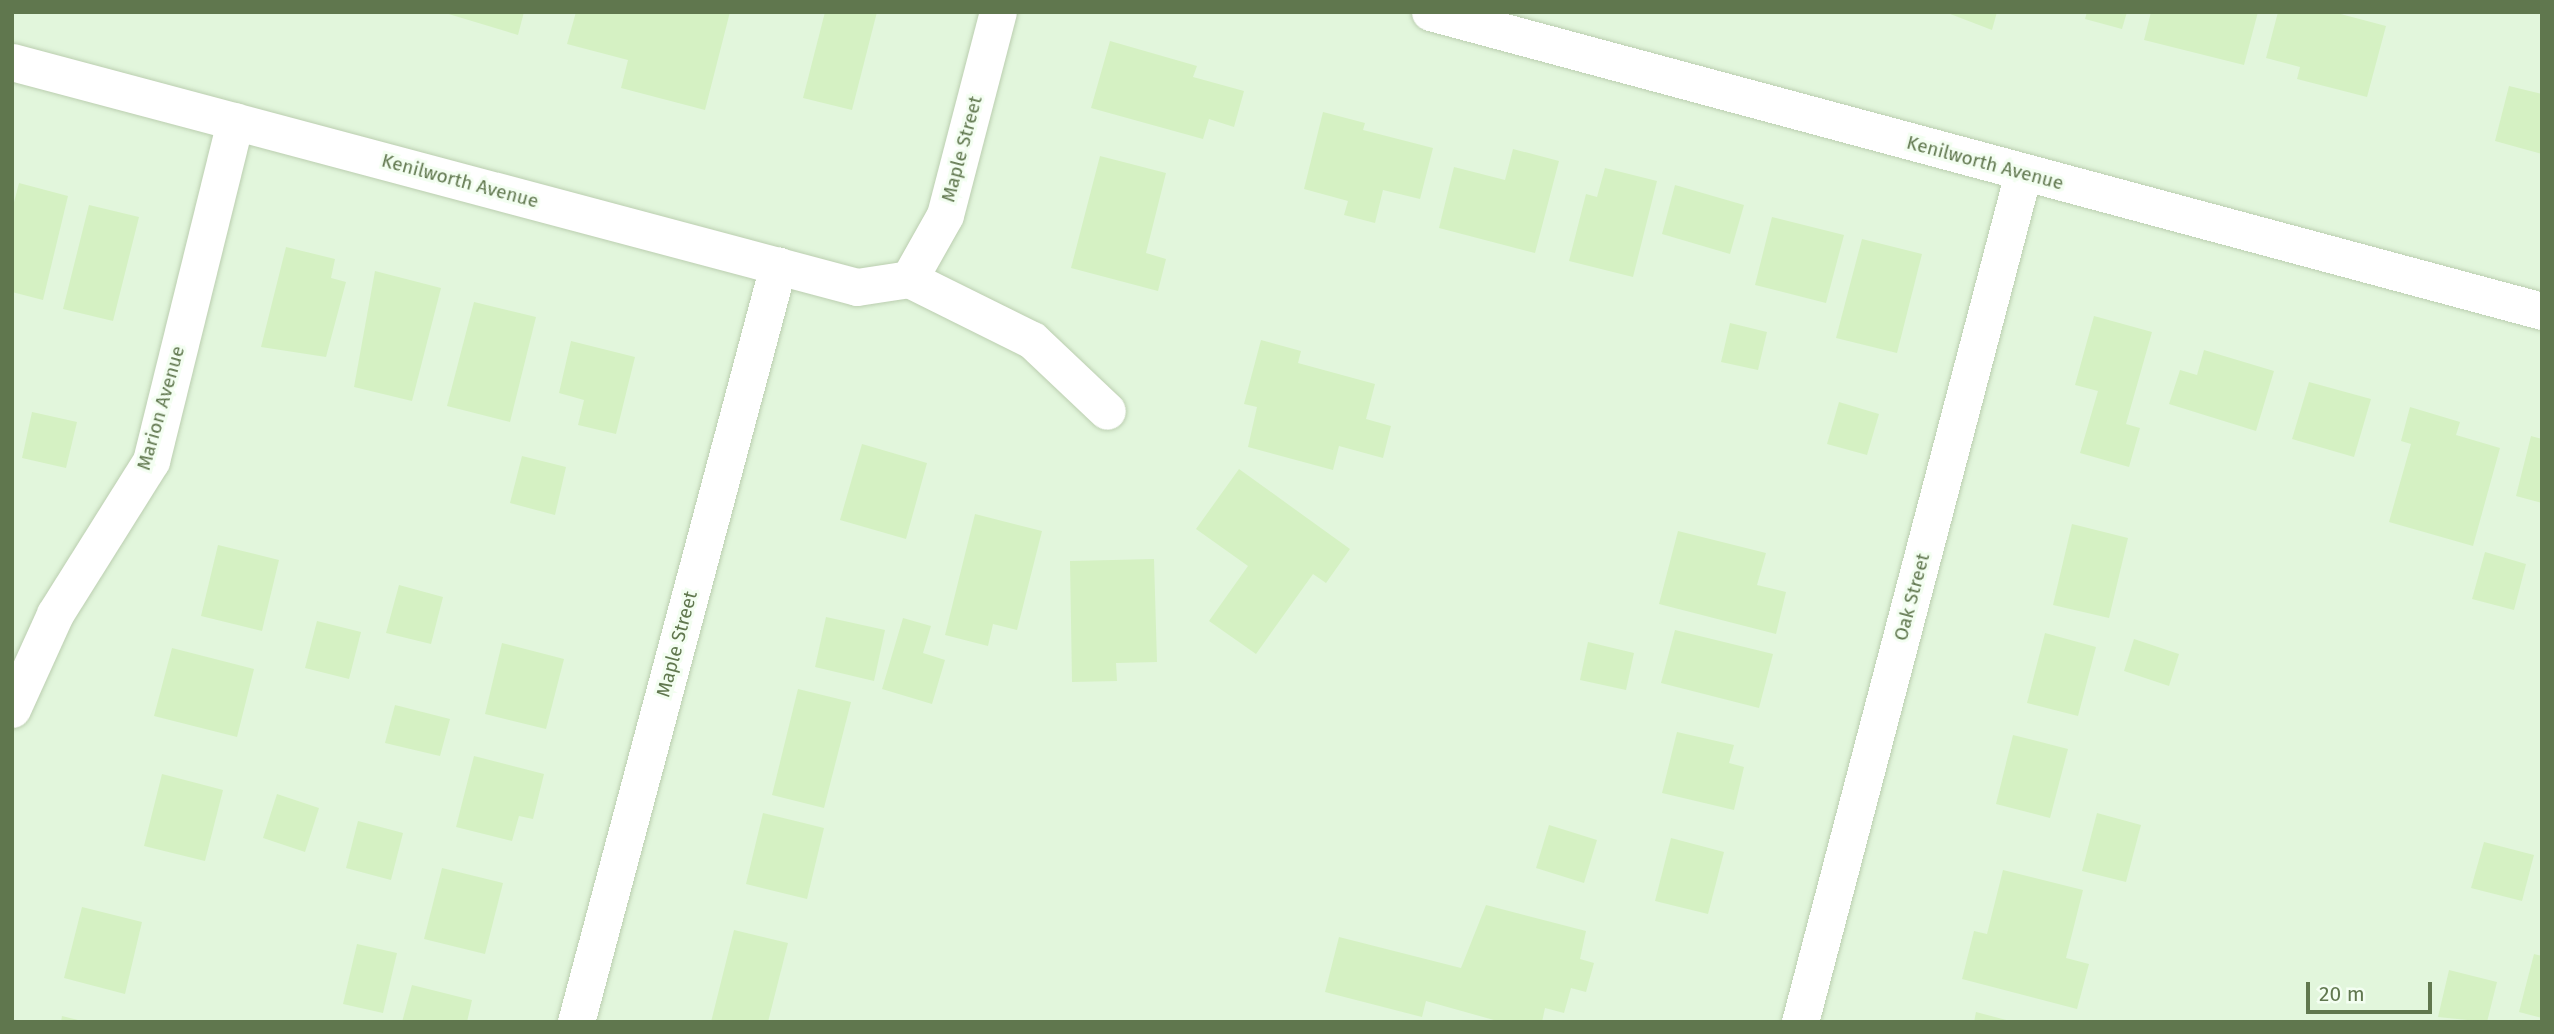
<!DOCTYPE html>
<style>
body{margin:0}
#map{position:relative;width:2554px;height:1034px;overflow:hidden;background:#eefcea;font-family:"Fira Sans",sans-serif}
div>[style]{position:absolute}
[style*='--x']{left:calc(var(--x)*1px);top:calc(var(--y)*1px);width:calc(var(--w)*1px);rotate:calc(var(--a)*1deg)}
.residential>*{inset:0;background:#e2f6dc}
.building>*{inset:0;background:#d5f1c3}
.roads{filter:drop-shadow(0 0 2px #bbceb0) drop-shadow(0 0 2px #bbceb0)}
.minor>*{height:37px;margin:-18.5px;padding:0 18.5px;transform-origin:18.5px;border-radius:18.5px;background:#fff}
span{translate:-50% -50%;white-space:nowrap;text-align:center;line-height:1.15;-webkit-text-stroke:6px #f3fef1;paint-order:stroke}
.street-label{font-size:19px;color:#60774e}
.frame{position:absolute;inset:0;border:14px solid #60774e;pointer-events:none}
.scale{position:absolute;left:2306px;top:982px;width:126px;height:32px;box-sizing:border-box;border:4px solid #60774e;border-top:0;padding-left:9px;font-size:21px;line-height:24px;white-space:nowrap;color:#60774e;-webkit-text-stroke:5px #f3fef1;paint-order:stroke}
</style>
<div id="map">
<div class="residential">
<i style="clip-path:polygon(12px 12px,2542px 12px,2542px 1022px,12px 1022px)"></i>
</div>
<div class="building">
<i style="clip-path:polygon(442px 12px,524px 12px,518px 35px)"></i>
<i style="clip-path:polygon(576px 12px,730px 12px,705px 110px,621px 88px,628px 60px,567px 44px)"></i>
<i style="clip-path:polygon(825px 12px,877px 12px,852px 110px,803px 98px)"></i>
<i style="clip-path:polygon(1945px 12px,1997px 12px,1992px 30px)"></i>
<i style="clip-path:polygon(2087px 12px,2127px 12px,2122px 29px,2085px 19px)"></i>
<i style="clip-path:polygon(2151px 12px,2258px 12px,2244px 65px,2144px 40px)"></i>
<i style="clip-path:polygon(2278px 12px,2333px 12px,2386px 26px,2367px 97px,2297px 79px,2300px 67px,2266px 58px)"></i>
<i style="clip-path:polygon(1110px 41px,1197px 66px,1193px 77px,1244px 91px,1234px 127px,1209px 119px,1203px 139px,1091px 108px)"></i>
<i style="clip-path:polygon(2509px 86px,2542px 94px,2542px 154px,2495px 141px)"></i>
<i style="clip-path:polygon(1323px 112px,1365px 123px,1363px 130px,1433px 148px,1420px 199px,1383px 190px,1375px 223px,1344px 215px,1348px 201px,1304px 189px)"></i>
<i style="clip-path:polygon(1513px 149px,1559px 161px,1535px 253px,1439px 228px,1454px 167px,1505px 180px)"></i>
<i style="clip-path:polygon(1100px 156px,1166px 173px,1146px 253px,1166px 259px,1158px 291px,1071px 268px)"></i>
<i style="clip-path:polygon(1605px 168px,1657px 181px,1633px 277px,1569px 261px,1586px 194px,1597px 197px)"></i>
<i style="clip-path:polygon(19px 183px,68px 196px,43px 300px,12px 292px,12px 210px)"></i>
<i style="clip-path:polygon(1675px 185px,1744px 205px,1730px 254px,1662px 234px)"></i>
<i style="clip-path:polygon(89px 205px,139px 217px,113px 321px,63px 309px)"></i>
<i style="clip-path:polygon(1772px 217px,1844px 235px,1826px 303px,1755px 285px)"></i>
<i style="clip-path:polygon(1862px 239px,1922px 254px,1897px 353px,1836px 338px)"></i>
<i style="clip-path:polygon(286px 247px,335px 259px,331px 278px,346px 282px,326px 357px,261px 347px)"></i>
<i style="clip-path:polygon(375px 271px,441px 288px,412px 401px,354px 387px)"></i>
<i style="clip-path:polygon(474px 302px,536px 317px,510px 422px,447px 406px)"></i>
<i style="clip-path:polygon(2094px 316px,2152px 332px,2126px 424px,2140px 428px,2129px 467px,2080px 453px,2098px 391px,2075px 385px)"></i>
<i style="clip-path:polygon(1730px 323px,1767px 332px,1758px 370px,1721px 362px)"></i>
<i style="clip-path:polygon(1261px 340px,1301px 351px,1298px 363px,1375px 384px,1366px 419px,1391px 426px,1383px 458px,1339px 446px,1333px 470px,1248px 447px,1257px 407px,1244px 404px)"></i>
<i style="clip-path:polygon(571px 341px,635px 357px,616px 434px,578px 425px,584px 400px,559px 393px)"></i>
<i style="clip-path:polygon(2204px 350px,2274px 371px,2256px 431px,2169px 404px,2180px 370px,2197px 375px)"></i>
<i style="clip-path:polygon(2309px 382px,2371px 399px,2354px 457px,2292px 439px)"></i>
<i style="clip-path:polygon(1839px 402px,1879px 414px,1867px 455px,1827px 444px)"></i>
<i style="clip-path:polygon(2410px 407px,2460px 422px,2456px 435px,2500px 448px,2473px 546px,2389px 522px,2411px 444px,2401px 441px)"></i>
<i style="clip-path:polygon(32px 412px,77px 422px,66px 468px,22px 458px)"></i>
<i style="clip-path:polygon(2531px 436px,2542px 439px,2542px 503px,2516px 496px)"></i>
<i style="clip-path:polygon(862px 444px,927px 463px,906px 539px,840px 520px)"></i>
<i style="clip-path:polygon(522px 456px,566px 467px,555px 515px,510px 503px)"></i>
<i style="clip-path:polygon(1239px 469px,1350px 549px,1326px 583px,1313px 574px,1256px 654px,1209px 621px,1248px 566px,1196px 529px)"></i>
<i style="clip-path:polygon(975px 514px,1042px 531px,1017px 630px,993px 624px,988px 646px,945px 635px)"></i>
<i style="clip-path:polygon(2072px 524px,2128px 538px,2109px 618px,2053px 605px)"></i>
<i style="clip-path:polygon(1678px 531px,1766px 553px,1757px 585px,1786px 592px,1776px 634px,1659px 604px)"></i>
<i style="clip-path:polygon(218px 545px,279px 560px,262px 631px,201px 616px)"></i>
<i style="clip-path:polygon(2485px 552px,2526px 564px,2514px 610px,2472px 599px)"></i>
<i style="clip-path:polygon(1154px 559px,1157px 662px,1116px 663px,1117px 681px,1072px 682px,1070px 561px)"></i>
<i style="clip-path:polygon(399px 585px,443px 597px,431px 644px,386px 633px)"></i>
<i style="clip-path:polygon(826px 617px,885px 630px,874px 681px,815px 667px)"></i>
<i style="clip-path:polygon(903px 618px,931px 626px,923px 653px,945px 660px,932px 704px,882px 689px)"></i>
<i style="clip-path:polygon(317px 621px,361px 632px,349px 679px,305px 668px)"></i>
<i style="clip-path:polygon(1675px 630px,1773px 654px,1759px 708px,1661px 683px)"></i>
<i style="clip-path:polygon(2045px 633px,2096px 647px,2078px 716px,2027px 703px)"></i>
<i style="clip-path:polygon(2134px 639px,2179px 654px,2169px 686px,2124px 671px)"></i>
<i style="clip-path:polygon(1588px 642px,1634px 653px,1626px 690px,1580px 680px)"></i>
<i style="clip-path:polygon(502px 643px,564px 659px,546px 729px,485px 714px)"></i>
<i style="clip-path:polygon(172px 648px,254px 669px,237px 737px,154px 716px)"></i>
<i style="clip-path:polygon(798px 689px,851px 702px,824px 808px,772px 795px)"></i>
<i style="clip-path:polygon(395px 705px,450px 719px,440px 756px,385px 743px)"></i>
<i style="clip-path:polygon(1677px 732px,1734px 745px,1729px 763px,1744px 767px,1734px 810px,1662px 793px)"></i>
<i style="clip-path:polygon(2013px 735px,2068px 749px,2050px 818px,1996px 804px)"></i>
<i style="clip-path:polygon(474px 756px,544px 774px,533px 819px,519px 816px,512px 841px,456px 827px)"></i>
<i style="clip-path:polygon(162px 774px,223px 790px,205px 861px,144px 846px)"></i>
<i style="clip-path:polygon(277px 794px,319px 808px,305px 852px,263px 838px)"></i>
<i style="clip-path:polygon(763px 813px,824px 828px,807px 899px,746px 884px)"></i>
<i style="clip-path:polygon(2097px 813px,2141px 825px,2126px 882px,2082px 871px)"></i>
<i style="clip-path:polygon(358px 821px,403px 833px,391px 880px,346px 868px)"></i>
<i style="clip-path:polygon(1549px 825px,1597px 840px,1584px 883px,1536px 868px)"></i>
<i style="clip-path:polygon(1671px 838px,1724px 852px,1708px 914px,1655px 901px)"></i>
<i style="clip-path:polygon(2484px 842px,2534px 855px,2522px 901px,2471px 888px)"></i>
<i style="clip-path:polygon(442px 868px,503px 883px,485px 954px,424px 939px)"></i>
<i style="clip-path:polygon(2003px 870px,2083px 890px,2066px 958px,2089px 964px,2077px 1009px,1962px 979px,1974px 931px,1987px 934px)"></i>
<i style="clip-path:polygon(1486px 905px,1586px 931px,1580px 959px,1594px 963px,1586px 992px,1571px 988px,1564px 1013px,1545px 1008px,1542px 1022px,1501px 1022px,1426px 1001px,1422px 1017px,1325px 992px,1339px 937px,1461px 968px)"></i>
<i style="clip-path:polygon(82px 907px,142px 922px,125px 994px,64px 978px)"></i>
<i style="clip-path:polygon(734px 930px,788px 943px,768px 1022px,711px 1022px)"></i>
<i style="clip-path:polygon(357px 944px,397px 953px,383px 1013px,343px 1004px)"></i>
<i style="clip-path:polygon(2534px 954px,2542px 956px,2542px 1018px,2519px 1012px)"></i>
<i style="clip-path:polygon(2449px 970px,2497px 982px,2487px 1022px,2438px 1017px)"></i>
<i style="clip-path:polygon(412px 985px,472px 1000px,467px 1022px,402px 1022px)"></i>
<i style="clip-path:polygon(1976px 1012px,2010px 1021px,2010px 1022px,1974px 1022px)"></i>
<i style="clip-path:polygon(62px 1016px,82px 1021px,82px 1022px,61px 1022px)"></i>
</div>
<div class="roads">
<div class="minor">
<i style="--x:1430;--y:12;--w:1151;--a:15.05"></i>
<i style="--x:12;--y:62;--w:874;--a:14.91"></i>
<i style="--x:857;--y:287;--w:53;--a:-8.7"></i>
<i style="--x:909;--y:279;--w:73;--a:-60.6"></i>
<i style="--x:945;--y:215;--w:210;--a:-75.4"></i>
<i style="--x:909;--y:279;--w:137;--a:26.4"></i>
<i style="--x:1032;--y:340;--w:103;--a:43.4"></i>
<i style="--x:12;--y:709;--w:104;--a:-65.6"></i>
<i style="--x:55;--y:614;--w:181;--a:-57.9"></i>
<i style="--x:151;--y:461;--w:350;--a:-76.1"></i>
<i style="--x:576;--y:1022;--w:783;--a:-75.04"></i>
<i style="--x:1800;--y:1022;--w:878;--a:-75.28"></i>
</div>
</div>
<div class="street-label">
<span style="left:962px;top:149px;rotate:-75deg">Maple Street</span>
<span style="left:1985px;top:163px;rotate:15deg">Kenilworth Avenue</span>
<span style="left:460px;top:181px;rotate:15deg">Kenilworth Avenue</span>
<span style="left:161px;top:408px;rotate:-74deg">Marion Avenue</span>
<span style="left:1912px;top:597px;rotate:-75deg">Oak Street</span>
<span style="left:677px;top:644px;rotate:-75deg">Maple Street</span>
</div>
<div class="frame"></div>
<div class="scale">20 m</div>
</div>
